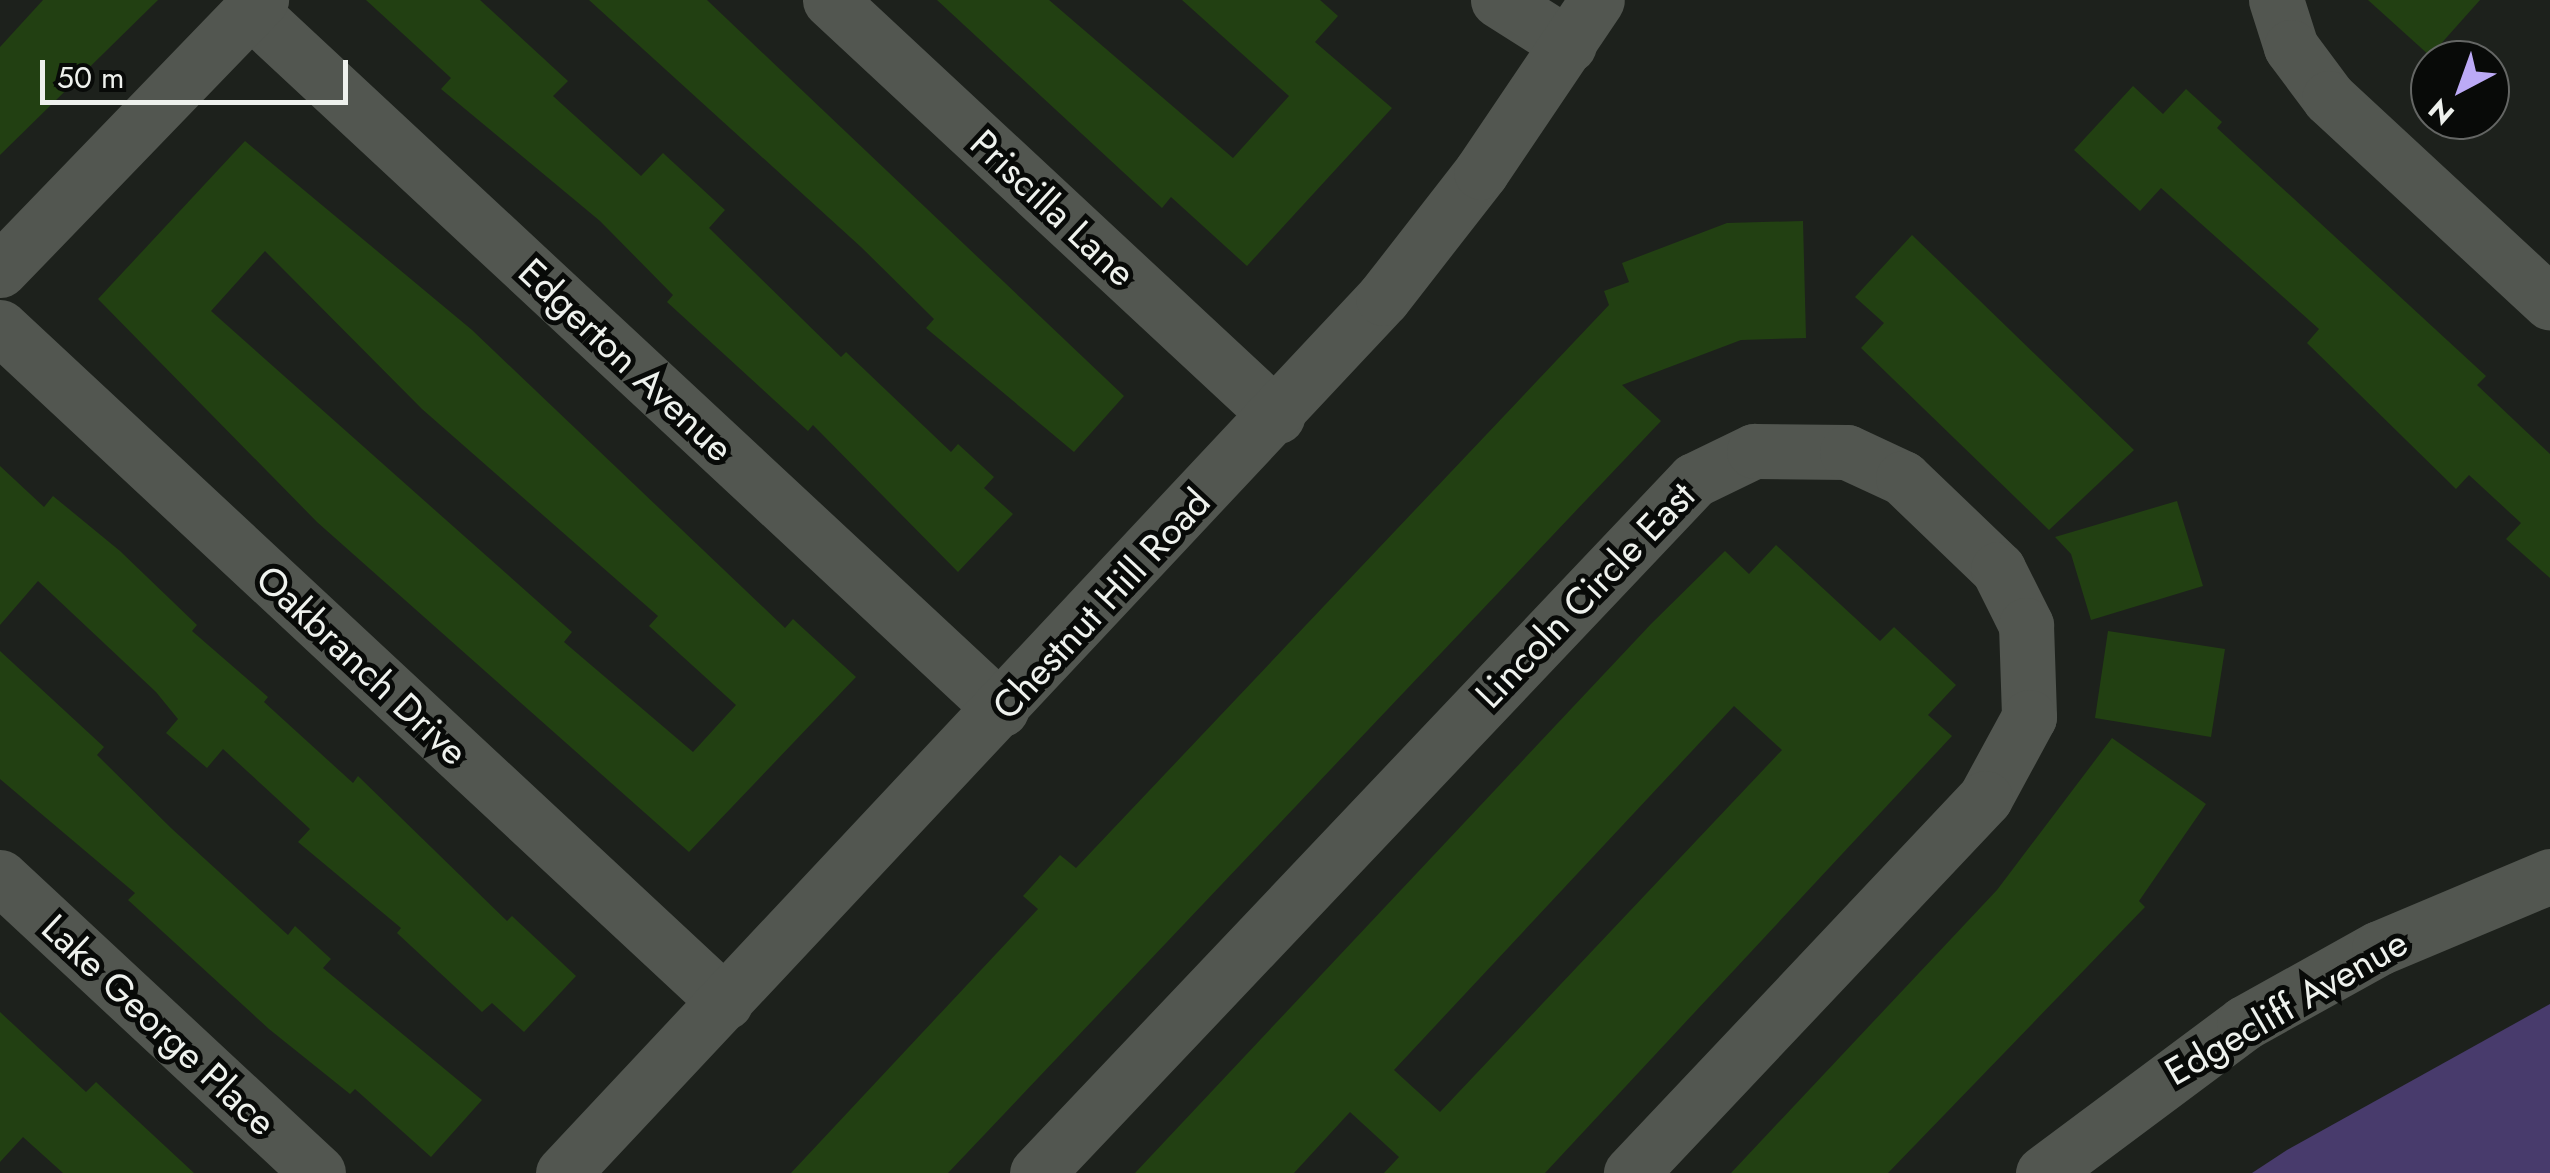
<!DOCTYPE html>
<style>
body{margin:0}
#map{position:relative;width:2550px;height:1173px;overflow:hidden;background:#1d211c;font-family:Jost,sans-serif}
div>[style]{position:absolute}
[style*='--x']{left:calc(var(--x)*1px);top:calc(var(--y)*1px);width:calc(var(--w)*1px);rotate:calc(var(--a)*1deg)}
.water>*{inset:0;background:#483b6c}
.building>*{inset:0;background:#224012}
.minor>*{height:55px;margin:-27.5px;padding:0 27.5px;transform-origin:27.5px;border-radius:27.5px;background:#525650}
span{translate:-50% -50%;white-space:nowrap;text-align:center;line-height:1.15;-webkit-text-stroke:10px #080a08;paint-order:stroke}
.street-label{font-size:38px;color:#eef1ed}
.north{position:absolute;left:2410px;top:40px;width:100px;height:100px;box-sizing:border-box;background:#080a08;border:2px solid #646664;border-radius:50%;rotate:221deg;font-size:28px;font-weight:700;line-height:40px;text-align:center;color:#eef1ed}
.north::after{content:'';display:block;margin:auto;width:35px;height:45px;background:#bcaaf6;clip-path:polygon(50% 0,100% 100%,50% 72%,0 100%)}
.scale{position:absolute;left:40px;top:60px;width:308px;height:45px;box-sizing:border-box;border:5px solid #eef1ed;border-top:0;padding-left:12px;font-size:30px;line-height:35px;white-space:nowrap;color:#eef1ed;-webkit-text-stroke:8px #080a08;paint-order:stroke}
</style>
<div id="map">
<div class="water">
<i style="clip-path:polygon(2550px 1004px,2550px 1173px,2252px 1173px,2287px 1150px)"></i>
</div>
<div class="building">
<i style="clip-path:polygon(43px 0,158px 0,0 155px,0 47px)"></i>
<i style="clip-path:polygon(366px 0,480px 0,568px 81px,553px 96px,641px 176px,663px 153px,725px 210px,709px 228px,841px 357px,846px 352px,951px 452px,958px 444px,994px 477px,984px 488px,1013px 514px,958px 572px,813px 425px,808px 431px,667px 302px,673px 295px,600px 221px,441px 89px,451px 78px)"></i>
<i style="clip-path:polygon(589px 0,707px 0,1124px 396px,1074px 452px,926px 328px,934px 319px,861px 247px)"></i>
<i style="clip-path:polygon(937px 0,1049px 0,1233px 158px,1289px 96px,1182px 0,1320px 0,1338px 16px,1315px 42px,1392px 108px,1247px 266px,1171px 197px,1162px 208px)"></i>
<i style="clip-path:polygon(2368px 0,2480px 0,2430px 56px)"></i>
<i style="clip-path:polygon(2133px 86px,2163px 114px,2186px 89px,2222px 122px,2217px 128px,2486px 376px,2477px 385px,2550px 454px,2550px 578px,2506px 539px,2521px 523px,2469px 475px,2456px 489px,2307px 343px,2319px 329px,2161px 188px,2140px 211px,2074px 150px)"></i>
<i style="clip-path:polygon(evenodd,245px 141px,472px 330px,785px 628px,793px 619px,856px 677px,689px 852px,317px 522px,98px 299px,245px 141px,265px 251px,422px 409px,658px 616px,649px 626px,736px 705px,693px 752px,564px 642px,572px 632px,211px 311px,265px 251px)"></i>
<i style="clip-path:polygon(1803px 221px,1806px 338px,1741px 340px,1622px 385px,1661px 421px,948px 1173px,791px 1173px,1038px 909px,1023px 896px,1060px 855px,1076px 868px,1609px 305px,1604px 291px,1629px 282px,1622px 263px,1727px 223px)"></i>
<i style="clip-path:polygon(1912px 235px,2134px 450px,2049px 530px,1861px 348px,1884px 323px,1855px 297px)"></i>
<i style="clip-path:polygon(0 466px,44px 507px,53px 496px,120px 551px,197px 625px,192px 631px,268px 697px,264px 702px,353px 783px,358px 776px,507px 921px,512px 916px,576px 976px,524px 1032px,492px 1003px,482px 1012px,397px 933px,401px 928px,298px 842px,310px 829px,223px 749px,207px 768px,166px 733px,178px 719px,156px 692px,38px 581px,0 625px)"></i>
<i style="clip-path:polygon(2177px 501px,2203px 586px,2091px 620px,2071px 554px,2055px 537px)"></i>
<i style="clip-path:polygon(evenodd,1776px 545px,1880px 641px,1894px 627px,1956px 685px,1928px 715px,1952px 736px,1545px 1173px,1384px 1173px,1399px 1157px,1350px 1112px,1294px 1173px,1135px 1173px,1651px 624px,1725px 551px,1749px 574px,1776px 545px,1734px 706px,1782px 750px,1440px 1112px,1394px 1070px,1734px 706px)"></i>
<i style="clip-path:polygon(2108px 631px,2225px 649px,2211px 737px,2095px 718px)"></i>
<i style="clip-path:polygon(0 651px,104px 747px,97px 755px,171px 828px,288px 935px,295px 926px,331px 959px,323px 968px,482px 1100px,431px 1157px,355px 1089px,350px 1094px,269px 1029px,128px 900px,135px 893px,0 779px)"></i>
<i style="clip-path:polygon(2112px 738px,2206px 804px,2139px 901px,2145px 907px,1888px 1173px,1731px 1173px,1997px 890px)"></i>
<i style="clip-path:polygon(0 1012px,86px 1092px,96px 1082px,194px 1173px,63px 1173px,23px 1137px,0 1162px)"></i>
</div>
<div class="minor">
<i style="--x:830;--y:0;--w:611;--a:42.94"></i>
<i style="--x:1498;--y:0;--w:84;--a:32.4"></i>
<i style="--x:2276;--y:0;--w:49;--a:72.3"></i>
<i style="--x:2291;--y:47;--w:64;--a:53.3"></i>
<i style="--x:2329;--y:98;--w:301;--a:42.8"></i>
<i style="--x:251;--y:11;--w:1025;--a:42.94"></i>
<i style="--x:0;--y:270;--w:376;--a:-46"></i>
<i style="--x:0;--y:327;--w:991;--a:42.95"></i>
<i style="--x:0;--y:877;--w:434;--a:42.9"></i>
<i style="--x:563;--y:1173;--w:1199;--a:-46.86"></i>
<i style="--x:1383;--y:298;--w:160;--a:-52.1"></i>
<i style="--x:1481;--y:172;--w:207;--a:-56"></i>
<i style="--x:1037;--y:1173;--w:955;--a:-46.53"></i>
<i style="--x:1694;--y:480;--w:67;--a:-25.8"></i>
<i style="--x:1754;--y:451;--w:93;--a:0.6"></i>
<i style="--x:1847;--y:452;--w:62;--a:24.9"></i>
<i style="--x:1903;--y:478;--w:132;--a:43.8"></i>
<i style="--x:1998;--y:569;--w:63;--a:63.4"></i>
<i style="--x:2026;--y:625;--w:92;--a:88.1"></i>
<i style="--x:2029;--y:717;--w:92;--a:118.5"></i>
<i style="--x:1985;--y:798;--w:516;--a:133.35"></i>
<i style="--x:2043;--y:1173;--w:251;--a:-36.7"></i>
<i style="--x:2244;--y:1023;--w:154;--a:-29.1"></i>
<i style="--x:2379;--y:948;--w:186;--a:-22.8"></i>
</div>
<div class="street-label">
<span style="left:1053px;top:208px;rotate:43deg">Priscilla Lane</span>
<span style="left:626px;top:360px;rotate:43deg">Edgerton Avenue</span>
<span style="left:1585px;top:595px;rotate:-46deg">Lincoln Circle East</span>
<span style="left:1101px;top:604px;rotate:-47deg">Chestnut Hill Road</span>
<span style="left:362px;top:665px;rotate:43deg">Oakbranch Drive</span>
<span style="left:2286px;top:1007px;rotate:-30deg">Edgecliff Avenue</span>
<span style="left:159px;top:1025px;rotate:43deg">Lake George Place</span>
</div>
<div class="north">N</div>
<div class="scale">50 m</div>
</div>
